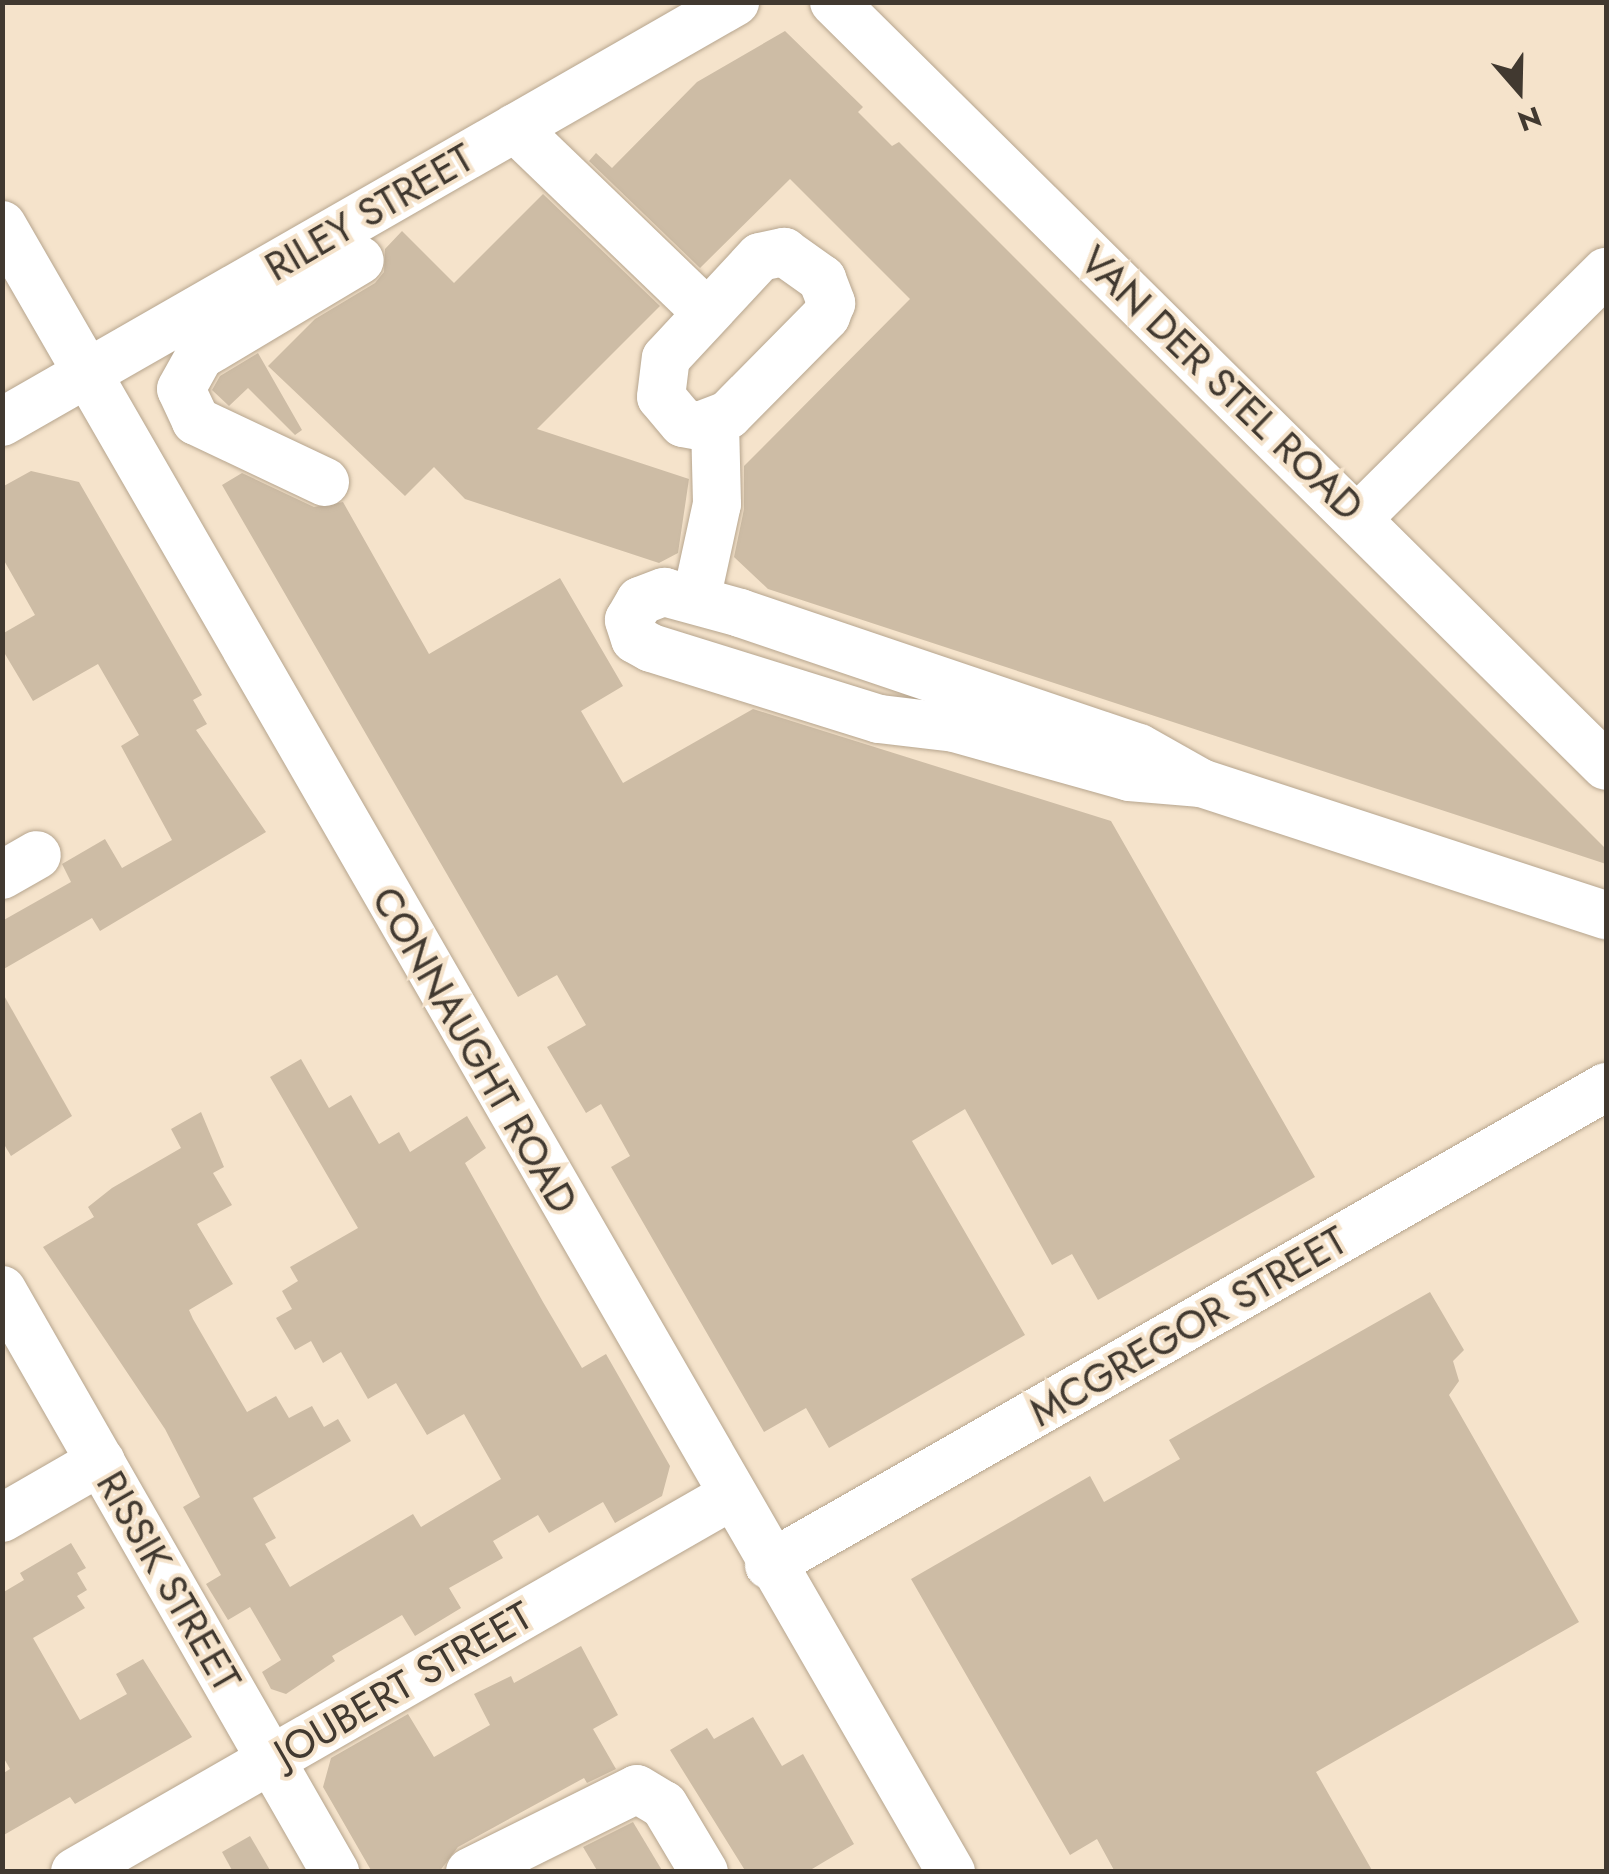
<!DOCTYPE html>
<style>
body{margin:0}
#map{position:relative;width:1609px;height:1874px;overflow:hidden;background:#f5e3cb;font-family:Jost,sans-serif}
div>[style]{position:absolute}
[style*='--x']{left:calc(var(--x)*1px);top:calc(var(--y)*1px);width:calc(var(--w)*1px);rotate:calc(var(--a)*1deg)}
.building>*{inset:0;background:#cdbca5}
.roads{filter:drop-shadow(0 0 2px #b6a58e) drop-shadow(0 0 2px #b6a58e)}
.minor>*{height:48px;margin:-24px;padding:0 24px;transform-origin:24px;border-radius:24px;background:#fff}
span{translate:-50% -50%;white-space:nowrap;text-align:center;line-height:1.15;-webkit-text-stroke:8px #f5e3cb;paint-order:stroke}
.street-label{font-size:40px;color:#413930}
.frame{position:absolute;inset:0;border:5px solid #413930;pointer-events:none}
.north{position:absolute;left:1469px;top:40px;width:100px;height:100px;-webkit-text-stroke:8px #f5e3cb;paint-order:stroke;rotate:160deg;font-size:28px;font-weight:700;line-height:40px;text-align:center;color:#413930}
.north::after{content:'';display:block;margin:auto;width:35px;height:45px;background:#413930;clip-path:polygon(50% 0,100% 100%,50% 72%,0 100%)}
</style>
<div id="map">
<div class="building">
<i style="clip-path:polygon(785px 31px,863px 107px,858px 112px,892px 146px,899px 142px,1606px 849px,1606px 864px,768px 589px,734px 557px,744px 509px,744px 466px,910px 299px,790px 179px,700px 268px,589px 161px,596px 153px,612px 168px,697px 82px)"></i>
<i style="clip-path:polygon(543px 194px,660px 306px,537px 429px,689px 479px,678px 553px,659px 563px,465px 499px,434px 467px,405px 496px,268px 366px,315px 319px,375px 283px,384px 272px,385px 249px,402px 231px,454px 283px)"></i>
<i style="clip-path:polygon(258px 353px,302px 430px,295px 435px,248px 388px,229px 406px,212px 390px,220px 376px)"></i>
<i style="clip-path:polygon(31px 471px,79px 482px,202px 695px,193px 700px,207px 724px,196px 730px,266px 832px,100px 931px,92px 918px,2px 970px,2px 921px,71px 882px,62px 864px,105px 839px,122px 868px,172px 840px,121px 746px,139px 735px,98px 664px,33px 701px,2px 649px,2px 634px,35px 615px,2px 557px,2px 487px)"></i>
<i style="clip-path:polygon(242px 473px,314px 507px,343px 502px,429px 654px,560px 578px,623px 686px,581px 711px,623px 783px,753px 709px,1111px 821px,1315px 1177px,1098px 1300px,1072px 1254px,1052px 1265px,965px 1109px,912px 1141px,1025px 1335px,829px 1448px,806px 1408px,764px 1432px,611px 1167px,630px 1156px,601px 1104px,586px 1113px,547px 1047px,586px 1025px,557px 975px,518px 997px,222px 485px)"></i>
<i style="clip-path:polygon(2px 992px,72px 1116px,11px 1156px,2px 1141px)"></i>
<i style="clip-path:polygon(301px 1059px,329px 1108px,351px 1095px,379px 1144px,399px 1132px,410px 1152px,467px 1116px,486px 1148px,465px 1163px,543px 1302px,582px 1368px,606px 1354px,670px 1466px,662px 1496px,615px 1523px,603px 1502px,549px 1533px,538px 1515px,493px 1541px,503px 1558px,449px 1588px,461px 1608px,415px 1636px,402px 1615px,332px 1656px,335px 1661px,286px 1694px,271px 1689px,262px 1672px,281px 1660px,250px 1607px,228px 1620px,206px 1584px,221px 1575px,183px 1507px,200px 1497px,165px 1429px,43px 1247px,94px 1217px,88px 1207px,112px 1188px,181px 1148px,171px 1129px,201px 1112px,224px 1167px,213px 1173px,232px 1205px,197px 1224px,233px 1284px,189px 1310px,193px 1319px,247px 1412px,276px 1396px,289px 1418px,312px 1406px,324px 1427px,338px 1419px,351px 1441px,253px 1498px,276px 1538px,265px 1544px,290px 1587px,413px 1514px,421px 1527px,501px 1479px,464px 1414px,427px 1435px,396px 1383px,368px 1399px,341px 1352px,323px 1363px,311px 1341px,295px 1350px,276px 1318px,292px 1309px,282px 1291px,298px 1281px,290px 1267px,358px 1228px,270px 1077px)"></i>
<i style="clip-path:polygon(1430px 1292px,1464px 1350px,1453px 1361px,1459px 1381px,1449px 1395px,1579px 1622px,1316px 1772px,1373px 1872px,1115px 1872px,1097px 1839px,1070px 1855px,911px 1579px,1090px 1476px,1104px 1502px,1180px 1459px,1169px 1440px)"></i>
<i style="clip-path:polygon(71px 1543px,86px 1568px,77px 1573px,87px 1590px,77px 1596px,85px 1608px,33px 1638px,80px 1720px,127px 1694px,116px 1674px,143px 1659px,192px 1737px,75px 1804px,70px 1797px,2px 1836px,2px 1774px,10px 1769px,2px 1755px,2px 1593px,24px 1580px,20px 1573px)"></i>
<i style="clip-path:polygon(581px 1646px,618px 1715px,593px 1729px,616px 1769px,587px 1783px,584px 1778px,458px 1847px,439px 1872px,372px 1872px,323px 1787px,331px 1758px,408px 1714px,434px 1757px,490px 1725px,474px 1694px,511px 1676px,514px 1683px)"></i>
<i style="clip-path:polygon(753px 1717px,782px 1766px,803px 1754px,854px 1844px,807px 1872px,746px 1872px,670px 1750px,707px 1728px,714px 1739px)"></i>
<i style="clip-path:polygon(633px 1822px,663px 1872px,598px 1872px,583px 1847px)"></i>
<i style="clip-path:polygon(250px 1836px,271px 1872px,233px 1872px,222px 1852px)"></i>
</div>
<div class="roads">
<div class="minor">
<i style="--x:834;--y:2;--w:1086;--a:44.7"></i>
<i style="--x:515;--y:128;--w:264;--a:43.9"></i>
<i style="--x:2;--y:225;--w:1901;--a:60.05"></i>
<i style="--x:784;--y:252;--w:47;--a:35.4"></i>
<i style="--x:822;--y:279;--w:26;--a:69"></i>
<i style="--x:831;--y:303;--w:14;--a:111"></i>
<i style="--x:826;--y:316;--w:139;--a:134.7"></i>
<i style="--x:728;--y:415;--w:30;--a:159"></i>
<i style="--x:700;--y:426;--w:17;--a:-170"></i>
<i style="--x:683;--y:423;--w:34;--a:-130"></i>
<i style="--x:661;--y:397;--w:39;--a:-83"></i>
<i style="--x:666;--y:358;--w:138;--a:-47.1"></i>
<i style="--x:760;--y:257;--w:25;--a:-12"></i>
<i style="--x:2;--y:422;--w:845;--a:-29.81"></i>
<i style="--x:325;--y:482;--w:143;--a:-154.7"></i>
<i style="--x:196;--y:421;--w:35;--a:-115"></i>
<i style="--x:181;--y:389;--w:38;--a:-61"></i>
<i style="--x:199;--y:356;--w:187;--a:-30.8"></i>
<i style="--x:1359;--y:517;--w:348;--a:-44.8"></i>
<i style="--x:696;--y:600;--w:98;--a:-77.7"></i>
<i style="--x:717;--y:504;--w:81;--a:-91.4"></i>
<i style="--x:1201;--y:783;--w:72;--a:-175.2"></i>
<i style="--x:1129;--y:777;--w:181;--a:-164.3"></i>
<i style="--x:955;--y:728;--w:77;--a:-173.2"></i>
<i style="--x:879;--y:719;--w:239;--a:-162.7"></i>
<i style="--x:651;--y:648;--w:18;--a:-151"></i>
<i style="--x:635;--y:639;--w:20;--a:-108"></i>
<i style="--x:629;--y:620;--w:22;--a:-60"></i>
<i style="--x:640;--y:601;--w:26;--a:-21"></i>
<i style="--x:664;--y:592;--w:79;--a:15.4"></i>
<i style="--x:740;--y:613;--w:421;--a:18.7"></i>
<i style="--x:1139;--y:748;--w:71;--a:29.4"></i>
<i style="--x:1201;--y:783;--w:426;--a:18.1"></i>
<i style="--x:2;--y:875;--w:40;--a:-29.7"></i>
<i style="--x:2;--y:1290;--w:671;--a:60.22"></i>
<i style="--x:2;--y:1518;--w:114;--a:-29.9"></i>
<i style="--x:769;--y:1565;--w:964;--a:-29.73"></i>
<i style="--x:75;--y:1872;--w:756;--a:-29.82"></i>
<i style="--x:470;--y:1872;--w:186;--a:-26.4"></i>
<i style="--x:637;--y:1789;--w:31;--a:31"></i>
<i style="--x:664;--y:1805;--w:78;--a:59.2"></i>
</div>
</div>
<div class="street-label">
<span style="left:369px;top:212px;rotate:-30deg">RILEY STREET</span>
<span style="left:1222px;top:383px;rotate:44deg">VAN DER STEL ROAD</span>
<span style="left:475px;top:1050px;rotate:60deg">CONNAUGHT ROAD</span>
<span style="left:1188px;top:1326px;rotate:-30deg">MCGREGOR STREET</span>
<span style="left:169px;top:1581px;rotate:60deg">RISSIK STREET</span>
<span style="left:403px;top:1684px;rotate:-30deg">JOUBERT STREET</span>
</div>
<div class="frame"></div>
<div class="north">N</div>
</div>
